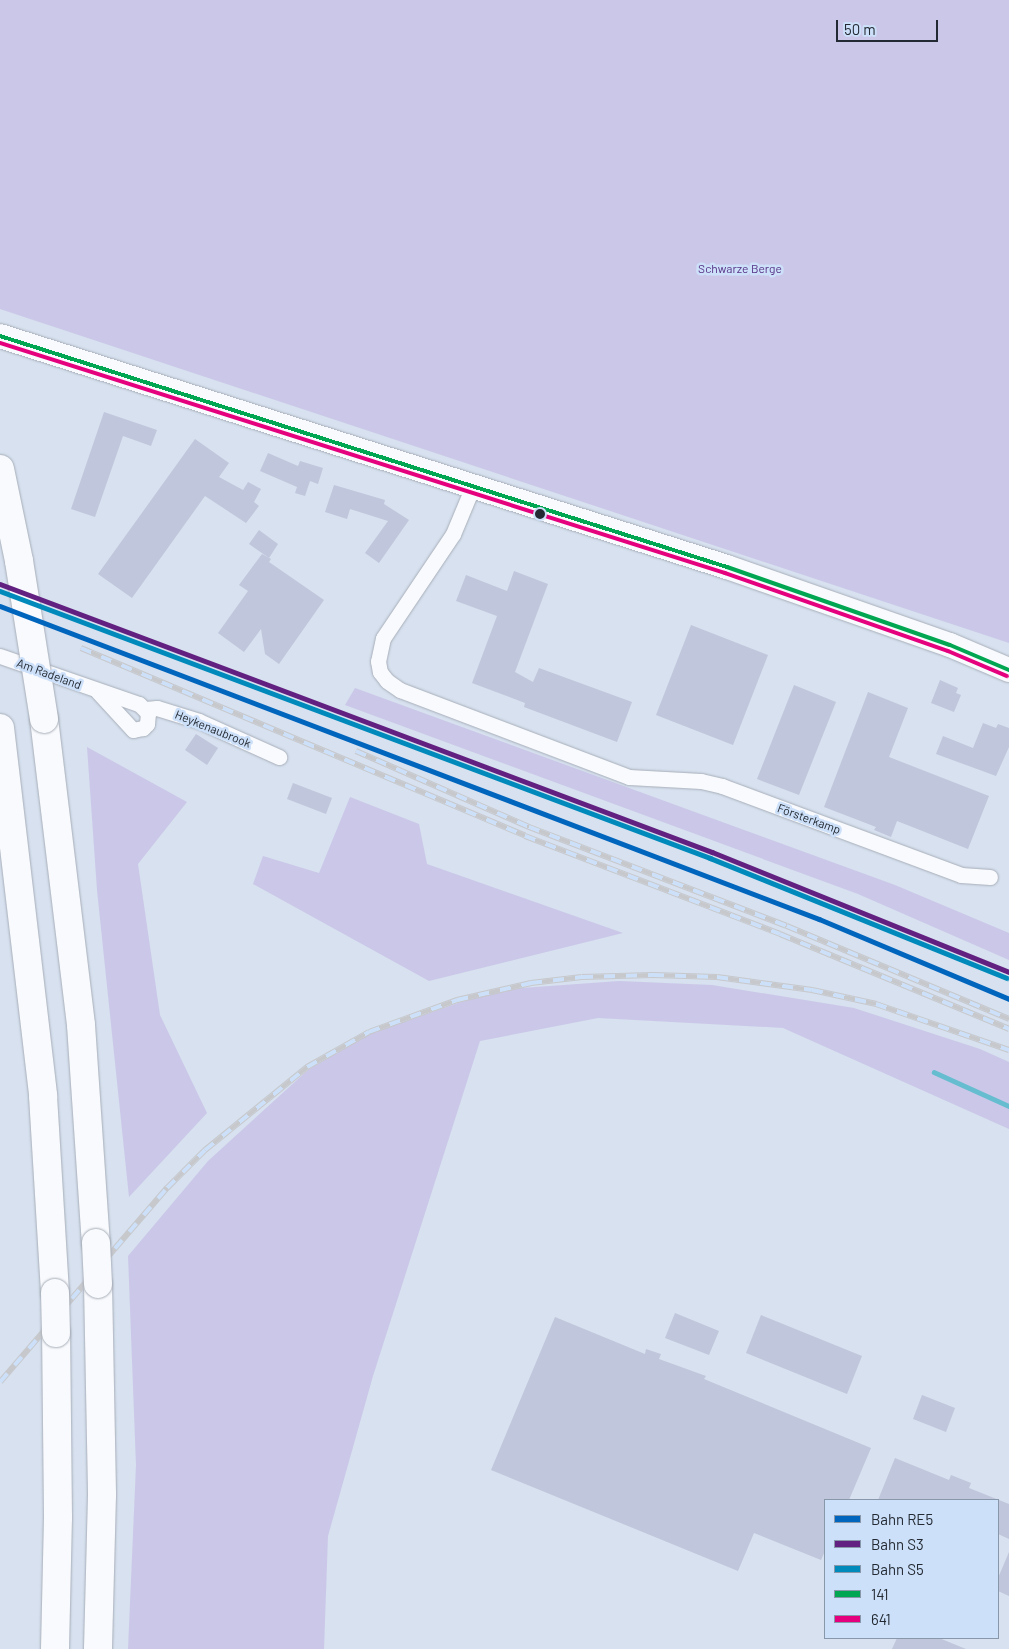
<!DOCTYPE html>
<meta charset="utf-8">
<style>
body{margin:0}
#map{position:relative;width:1009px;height:1649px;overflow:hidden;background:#d7e1ef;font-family:Barlow,sans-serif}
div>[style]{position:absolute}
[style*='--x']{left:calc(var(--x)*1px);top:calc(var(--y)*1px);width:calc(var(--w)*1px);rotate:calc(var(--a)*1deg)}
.green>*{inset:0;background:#cbc7e8}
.stream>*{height:4.5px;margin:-2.25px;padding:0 2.25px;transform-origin:2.25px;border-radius:2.25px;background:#66bdcf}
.building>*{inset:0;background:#c0c6db}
.roads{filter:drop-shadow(0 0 1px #a7aeb9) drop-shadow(0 0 1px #a7aeb9)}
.minor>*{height:15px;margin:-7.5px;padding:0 7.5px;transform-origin:7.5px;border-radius:7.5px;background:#f9fafd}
.primary>*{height:24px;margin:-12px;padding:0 12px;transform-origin:12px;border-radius:12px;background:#f9fafd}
.motorway>*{height:28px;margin:-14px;padding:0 14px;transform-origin:14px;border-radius:14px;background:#f9fafd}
.rail>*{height:5.5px;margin-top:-2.75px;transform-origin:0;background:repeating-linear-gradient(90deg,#cde0f9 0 11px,#c6c8cc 0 22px);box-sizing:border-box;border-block:1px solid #c6c8cc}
.bridges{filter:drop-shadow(0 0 1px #a7aeb9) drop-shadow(0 0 1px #a7aeb9)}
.motorway-bridge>*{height:28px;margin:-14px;padding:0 14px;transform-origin:14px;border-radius:14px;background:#f9fafd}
.bus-1>*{height:4px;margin:-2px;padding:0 2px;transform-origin:2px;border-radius:2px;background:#00a651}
.bus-2>*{height:4px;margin:-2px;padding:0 2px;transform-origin:2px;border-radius:2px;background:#e5007d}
.rail-1>*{height:5px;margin:-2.5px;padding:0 2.5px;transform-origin:2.5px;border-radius:2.5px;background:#0065bd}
.rail-2>*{height:5px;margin:-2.5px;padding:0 2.5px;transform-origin:2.5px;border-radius:2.5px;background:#622181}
.rail-3>*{height:5px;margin:-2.5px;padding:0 2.5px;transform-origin:2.5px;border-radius:2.5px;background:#0089bb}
.dots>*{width:14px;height:14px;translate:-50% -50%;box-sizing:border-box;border:2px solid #cde0f9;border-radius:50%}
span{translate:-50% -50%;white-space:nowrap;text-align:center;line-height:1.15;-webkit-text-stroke:5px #cde0f9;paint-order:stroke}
.park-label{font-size:12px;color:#553084}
.street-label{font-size:12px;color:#232a33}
.legend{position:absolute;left:824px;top:1499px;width:175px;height:140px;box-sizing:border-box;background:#cde0f9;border:1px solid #8997aa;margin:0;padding:6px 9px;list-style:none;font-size:15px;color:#232a33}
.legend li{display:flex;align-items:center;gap:10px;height:25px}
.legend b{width:25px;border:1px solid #8997aa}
.scale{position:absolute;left:836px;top:20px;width:102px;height:22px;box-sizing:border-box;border:2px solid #232a33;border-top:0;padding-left:6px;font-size:15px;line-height:18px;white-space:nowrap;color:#232a33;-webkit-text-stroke:4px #cde0f9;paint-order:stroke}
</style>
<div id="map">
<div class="green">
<i style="clip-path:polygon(0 0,1009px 0,1009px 643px,0 309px)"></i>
<i style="clip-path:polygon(355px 688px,895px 885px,1009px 933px,1009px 960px,858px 894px,345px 705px)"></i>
<i style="clip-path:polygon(87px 747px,187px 802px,138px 864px,160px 1015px,207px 1113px,129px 1197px,97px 890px)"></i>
<i style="clip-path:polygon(350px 797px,419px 824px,427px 864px,623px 933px,429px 981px,253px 884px,263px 856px,319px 873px)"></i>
<i style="clip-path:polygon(619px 981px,712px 985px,854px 1008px,980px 1049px,1009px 1062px,1009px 1129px,783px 1028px,598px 1018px,480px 1041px,373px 1376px,328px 1536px,324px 1649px,128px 1649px,136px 1465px,128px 1256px,208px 1161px,309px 1069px,371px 1033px,496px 990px)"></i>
</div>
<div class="stream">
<i style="--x:934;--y:1072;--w:82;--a:24.4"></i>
</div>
<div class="building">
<i style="clip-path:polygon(104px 412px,157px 430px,151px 446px,123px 436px,95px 517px,71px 509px)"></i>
<i style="clip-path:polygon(195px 439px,229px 463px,219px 477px,243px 490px,248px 482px,261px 489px,254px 502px,259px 506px,246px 523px,205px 496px,132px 598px,98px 574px)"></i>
<i style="clip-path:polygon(268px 453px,298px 466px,300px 461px,323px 468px,318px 484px,310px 481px,305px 496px,295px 493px,297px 487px,260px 471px)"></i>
<i style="clip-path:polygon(334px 485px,385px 500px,384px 504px,409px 520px,379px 563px,365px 553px,388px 521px,350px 509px,347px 519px,325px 512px)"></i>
<i style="clip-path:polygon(259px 530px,278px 544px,269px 558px,249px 544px)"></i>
<i style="clip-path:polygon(262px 554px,271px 559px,269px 562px,324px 600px,279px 664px,265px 654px,261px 629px,244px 652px,218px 633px,248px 591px,239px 585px)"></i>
<i style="clip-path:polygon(514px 571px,548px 584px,515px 672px,533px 682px,539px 668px,632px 702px,617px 742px,524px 707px,525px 703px,472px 683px,497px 616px,456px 601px,466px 575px,507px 591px)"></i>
<i style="clip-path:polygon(691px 625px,768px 655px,733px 745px,656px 715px)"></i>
<i style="clip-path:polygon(940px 680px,958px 688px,956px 693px,961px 695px,954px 712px,931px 703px)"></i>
<i style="clip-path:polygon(794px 685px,836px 702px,799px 795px,757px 779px)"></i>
<i style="clip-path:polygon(868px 692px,908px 708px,889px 757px,989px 796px,968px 849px,897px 821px,891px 837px,874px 830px,876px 827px,824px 807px)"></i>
<i style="clip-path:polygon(983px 723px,996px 728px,998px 724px,1009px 728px,1009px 747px,996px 776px,936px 754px,943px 736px,973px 748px)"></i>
<i style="clip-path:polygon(196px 734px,218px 748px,207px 765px,185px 750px)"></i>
<i style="clip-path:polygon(293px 783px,332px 798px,326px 814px,287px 799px)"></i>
<i style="clip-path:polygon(675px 1313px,719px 1331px,709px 1355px,665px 1338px)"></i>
<i style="clip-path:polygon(761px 1315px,862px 1356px,847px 1394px,746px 1353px)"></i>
<i style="clip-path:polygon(555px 1317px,645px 1354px,646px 1349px,661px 1354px,659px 1359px,706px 1376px,704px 1379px,871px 1448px,849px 1500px,825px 1500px,825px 1551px,821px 1560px,754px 1533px,738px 1571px,491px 1470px)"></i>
<i style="clip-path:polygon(922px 1395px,955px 1408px,946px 1432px,913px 1419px)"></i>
<i style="clip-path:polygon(895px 1458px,949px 1480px,951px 1475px,971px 1483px,969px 1488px,1009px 1504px,1009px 1539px,998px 1534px,998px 1500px,878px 1500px)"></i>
<i style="clip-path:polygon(1009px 1552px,1009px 1596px,998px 1591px,998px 1578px)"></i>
<i style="clip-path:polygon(897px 1638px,939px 1638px,966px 1649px,892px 1649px)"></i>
</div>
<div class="roads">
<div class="minor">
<i style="--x:473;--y:486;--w:52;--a:112.6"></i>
<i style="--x:453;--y:534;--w:125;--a:123.9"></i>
<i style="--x:383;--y:638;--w:24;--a:102"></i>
<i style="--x:378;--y:661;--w:11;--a:80"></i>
<i style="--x:380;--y:672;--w:11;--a:52"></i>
<i style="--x:387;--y:681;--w:16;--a:35"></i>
<i style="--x:400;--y:690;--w:245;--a:20.8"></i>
<i style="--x:629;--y:777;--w:72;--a:3.2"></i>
<i style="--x:701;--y:781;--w:22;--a:13"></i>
<i style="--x:722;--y:786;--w:255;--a:20.4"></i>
<i style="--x:961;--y:875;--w:29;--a:4"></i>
<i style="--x:0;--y:656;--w:147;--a:19.1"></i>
<i style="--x:139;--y:704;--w:13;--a:45"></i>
<i style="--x:148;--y:713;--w:11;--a:95"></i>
<i style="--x:147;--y:724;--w:6;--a:135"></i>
<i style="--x:143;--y:728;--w:10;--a:169"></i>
<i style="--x:133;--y:730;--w:52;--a:-132.6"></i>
<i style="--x:145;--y:709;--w:12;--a:-5"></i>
<i style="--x:157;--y:708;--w:44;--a:17.2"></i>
<i style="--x:199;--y:721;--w:88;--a:24.2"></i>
</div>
<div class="primary">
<i style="--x:0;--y:336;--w:763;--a:17.63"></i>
<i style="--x:727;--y:567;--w:236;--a:19.3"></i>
<i style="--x:950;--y:645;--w:64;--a:23"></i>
</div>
<div class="motorway">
<i style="--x:44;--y:719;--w:308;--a:83.1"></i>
<i style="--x:81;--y:1025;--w:219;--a:86.1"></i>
<i style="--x:0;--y:728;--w:371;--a:83.3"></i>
<i style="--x:43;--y:1096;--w:197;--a:86.5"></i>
<i style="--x:98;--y:1284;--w:211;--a:88.9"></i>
<i style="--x:102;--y:1495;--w:154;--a:91.5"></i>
<i style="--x:55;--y:1649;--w:131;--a:-88.7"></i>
<i style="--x:58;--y:1518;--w:185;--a:-90.6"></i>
</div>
</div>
<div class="rail">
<i style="--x:81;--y:648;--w:482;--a:22.9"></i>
<i style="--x:525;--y:836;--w:273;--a:21"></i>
<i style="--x:780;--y:934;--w:248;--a:22.5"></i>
<i style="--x:356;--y:751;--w:189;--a:23.7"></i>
<i style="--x:529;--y:827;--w:276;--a:21"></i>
<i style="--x:787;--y:926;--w:241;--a:22.7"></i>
<i style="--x:0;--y:1382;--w:256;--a:-49.3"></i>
<i style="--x:167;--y:1188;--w:54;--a:-45"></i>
<i style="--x:205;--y:1150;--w:132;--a:-39.1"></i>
<i style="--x:307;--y:1067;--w:71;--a:-29.4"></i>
<i style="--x:369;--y:1032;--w:94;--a:-20"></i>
<i style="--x:457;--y:1000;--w:76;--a:-12.9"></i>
<i style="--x:531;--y:983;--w:51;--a:-6.7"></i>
<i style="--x:582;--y:977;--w:71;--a:-1.6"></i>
<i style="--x:653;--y:975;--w:64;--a:1.8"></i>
<i style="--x:717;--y:977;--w:96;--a:7.8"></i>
<i style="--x:812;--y:990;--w:66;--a:12.3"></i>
<i style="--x:876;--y:1004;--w:141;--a:19.1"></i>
</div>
<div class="bridges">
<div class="motorway-bridge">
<i style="--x:0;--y:469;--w:94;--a:78.3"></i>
<i style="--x:19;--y:561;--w:160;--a:81"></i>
<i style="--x:96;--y:1243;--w:41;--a:87.2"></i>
<i style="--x:55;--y:1293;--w:40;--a:88.6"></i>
</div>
</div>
<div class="bus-1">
<i style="--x:0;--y:336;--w:763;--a:17.63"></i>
<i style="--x:727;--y:567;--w:236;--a:19.3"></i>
<i style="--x:950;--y:645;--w:64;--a:23"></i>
</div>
<div class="bus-2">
<i style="--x:0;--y:343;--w:761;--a:17.6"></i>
<i style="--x:725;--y:573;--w:236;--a:19.3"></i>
<i style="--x:948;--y:651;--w:64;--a:23"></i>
</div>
<div class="rail-1">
<i style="--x:0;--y:606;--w:877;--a:20.92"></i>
<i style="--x:819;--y:919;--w:206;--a:22.8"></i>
</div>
<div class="rail-2">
<i style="--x:0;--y:584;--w:761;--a:20.63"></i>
<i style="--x:712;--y:852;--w:320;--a:22"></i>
</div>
<div class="rail-3">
<i style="--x:0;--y:591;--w:759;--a:20.61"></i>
<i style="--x:710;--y:858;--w:320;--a:22"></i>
</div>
<div class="dots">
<i style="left:540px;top:514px;background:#232a33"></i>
</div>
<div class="park-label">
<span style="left:740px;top:269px">Schwarze Berge</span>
</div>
<div class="street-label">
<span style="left:49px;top:674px;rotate:20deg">Am Radeland</span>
<span style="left:213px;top:729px;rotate:22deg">Heykenaubrook</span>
<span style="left:809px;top:819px;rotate:20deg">Försterkamp</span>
</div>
<ul class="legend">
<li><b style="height:6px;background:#0065bd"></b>Bahn RE5</li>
<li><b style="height:6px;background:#622181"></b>Bahn S3</li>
<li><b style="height:6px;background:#0089bb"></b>Bahn S5</li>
<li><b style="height:6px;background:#00a651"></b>141</li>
<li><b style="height:6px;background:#e5007d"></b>641</li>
</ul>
<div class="scale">50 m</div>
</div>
